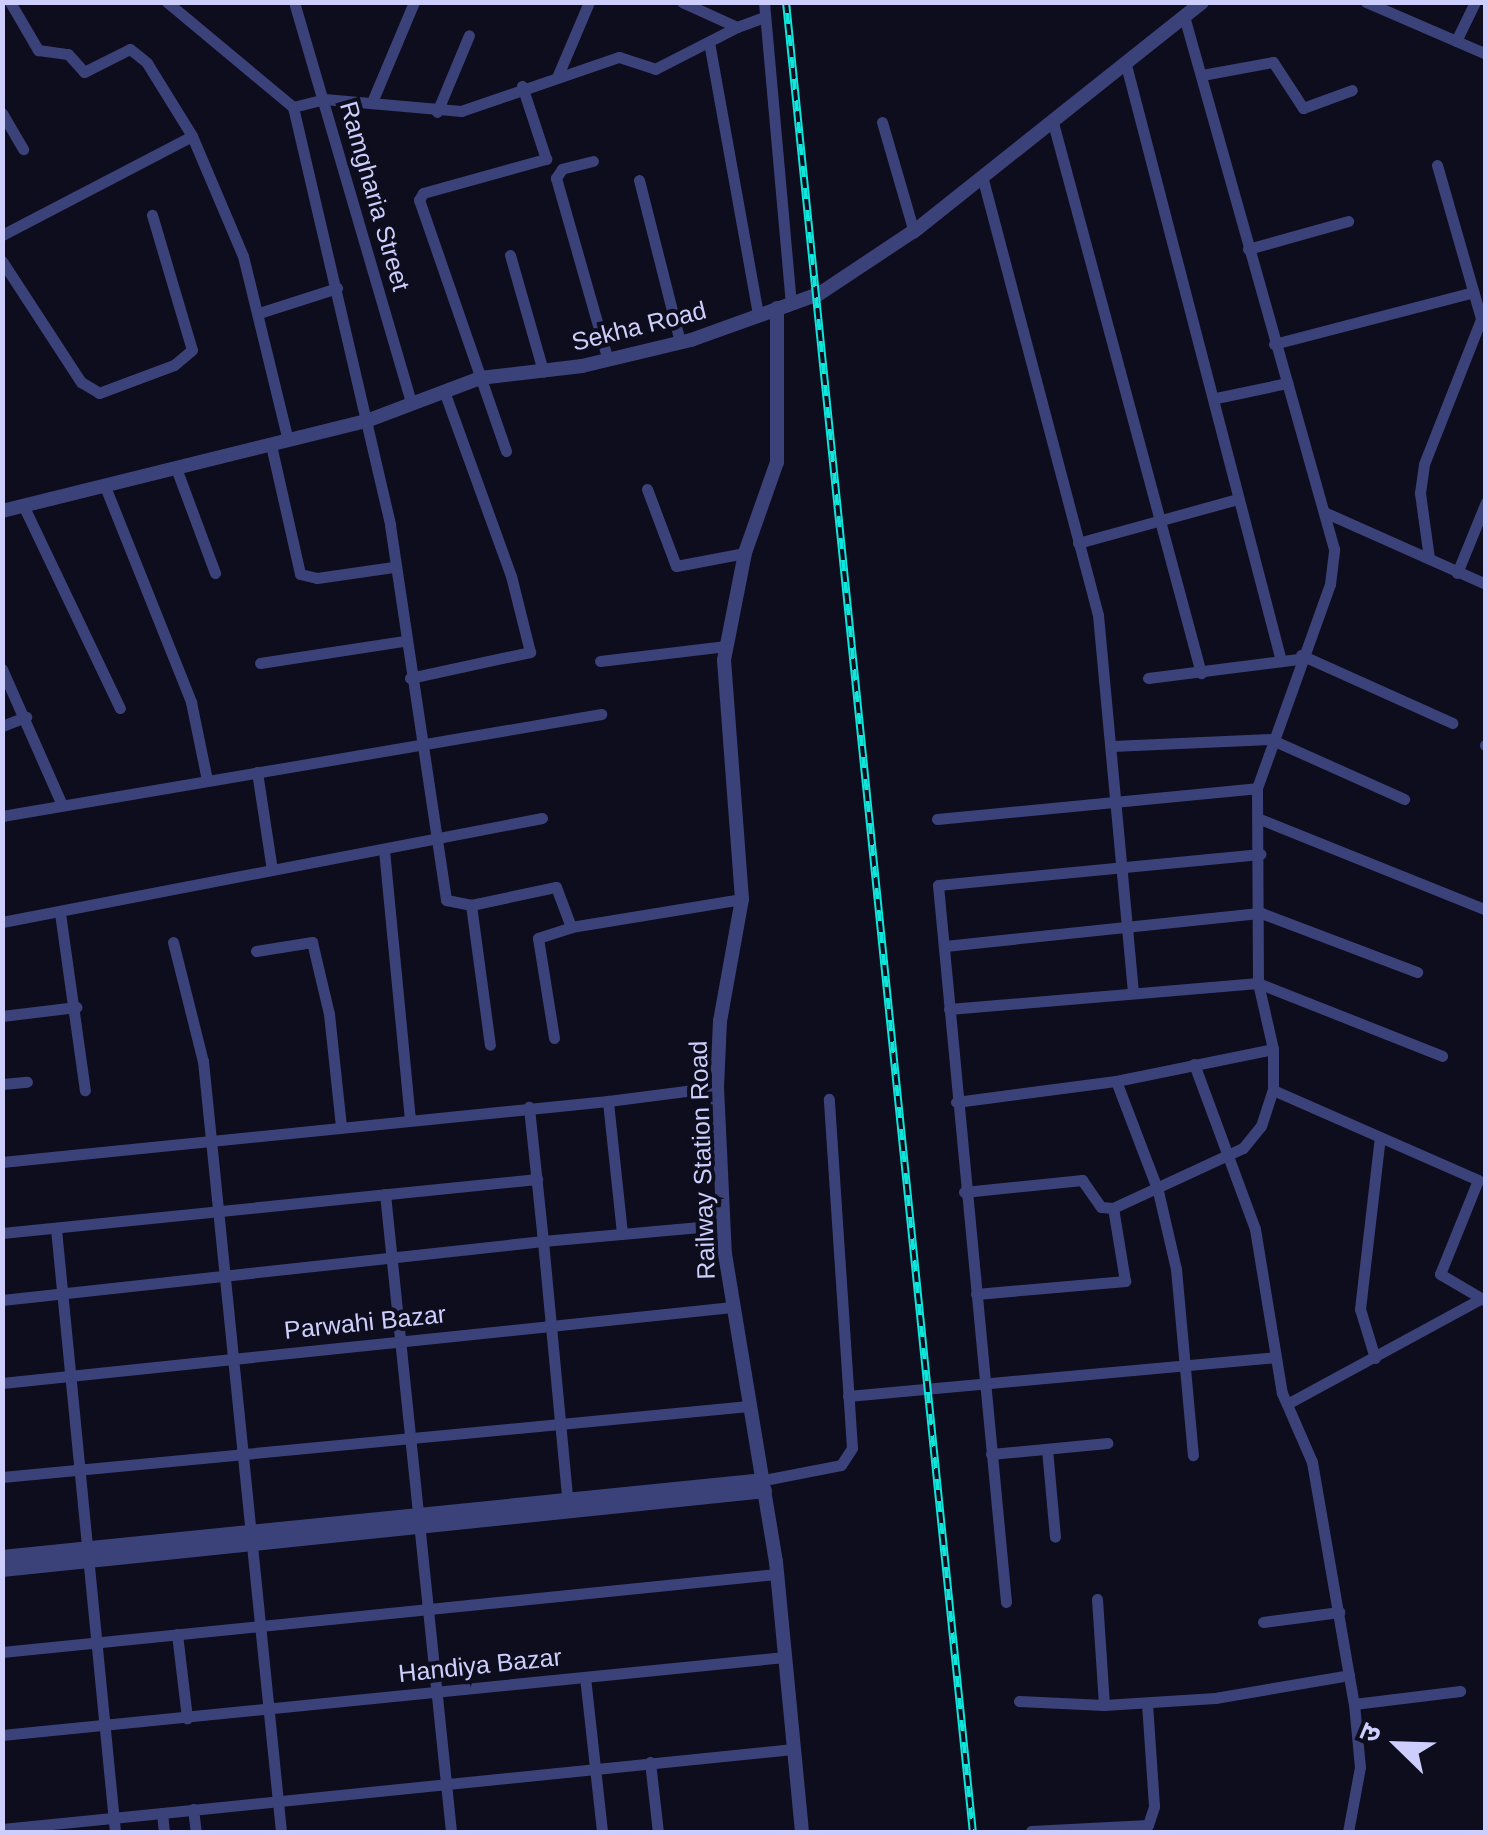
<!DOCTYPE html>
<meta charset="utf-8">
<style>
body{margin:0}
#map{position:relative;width:1488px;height:1835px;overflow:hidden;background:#0d0d1d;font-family:Arial,"Noto Sans Devanagari",sans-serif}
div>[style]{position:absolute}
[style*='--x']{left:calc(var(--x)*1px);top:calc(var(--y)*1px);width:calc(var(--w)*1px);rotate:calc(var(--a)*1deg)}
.minor>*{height:11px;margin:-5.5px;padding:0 5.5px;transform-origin:5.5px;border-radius:5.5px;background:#3b4279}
.tertiary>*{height:14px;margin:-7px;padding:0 7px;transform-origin:7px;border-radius:7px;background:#3b4279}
.rail>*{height:8px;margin-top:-4px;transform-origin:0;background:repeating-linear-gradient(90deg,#0d0d1d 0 11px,#0fe5da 0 22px);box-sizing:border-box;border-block:2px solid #0fe5da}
span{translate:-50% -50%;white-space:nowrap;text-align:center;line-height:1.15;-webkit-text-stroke:8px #0d0d1d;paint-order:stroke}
.street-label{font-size:25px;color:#cdcefc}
.frame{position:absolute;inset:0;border:5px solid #cdcefc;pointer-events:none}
.north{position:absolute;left:1348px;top:1695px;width:100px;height:100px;-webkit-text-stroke:8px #0d0d1d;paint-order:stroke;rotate:293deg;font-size:28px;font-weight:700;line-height:40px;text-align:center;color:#cdcefc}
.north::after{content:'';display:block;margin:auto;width:35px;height:45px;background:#cdcefc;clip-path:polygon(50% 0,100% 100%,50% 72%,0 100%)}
</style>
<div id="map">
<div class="minor">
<i style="--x:10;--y:2;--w:56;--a:59.7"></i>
<i style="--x:38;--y:50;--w:30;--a:8"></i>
<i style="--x:68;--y:54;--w:24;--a:48"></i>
<i style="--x:84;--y:72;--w:51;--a:-26.6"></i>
<i style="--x:130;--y:49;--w:22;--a:39"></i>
<i style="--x:147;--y:63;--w:86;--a:58.3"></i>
<i style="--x:192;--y:136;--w:130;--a:67"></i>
<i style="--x:243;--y:256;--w:190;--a:76.3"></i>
<i style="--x:167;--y:2;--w:164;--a:39.8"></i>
<i style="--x:293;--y:107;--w:429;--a:76.9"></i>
<i style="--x:390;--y:525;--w:379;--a:81.5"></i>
<i style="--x:446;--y:900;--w:25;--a:11"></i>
<i style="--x:471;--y:905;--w:87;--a:-12"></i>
<i style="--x:556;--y:887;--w:43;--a:69.4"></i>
<i style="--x:571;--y:927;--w:173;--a:-9.3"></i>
<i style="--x:294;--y:2;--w:417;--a:73.7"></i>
<i style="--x:764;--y:2;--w:301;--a:84.9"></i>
<i style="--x:1366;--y:2;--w:131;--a:23.4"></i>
<i style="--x:737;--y:27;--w:30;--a:-20"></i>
<i style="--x:1456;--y:41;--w:43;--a:-64"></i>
<i style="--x:709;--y:42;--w:277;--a:79.8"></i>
<i style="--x:1126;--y:65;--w:616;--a:75.42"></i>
<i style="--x:558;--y:75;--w:79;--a:-67"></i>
<i style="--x:1202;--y:75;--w:72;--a:-10.4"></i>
<i style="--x:1273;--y:62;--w:55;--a:56.9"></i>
<i style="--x:1303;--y:108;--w:52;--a:-20.2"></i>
<i style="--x:372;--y:102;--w:108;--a:-67.2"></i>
<i style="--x:293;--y:107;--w:32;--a:-14"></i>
<i style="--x:324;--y:99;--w:138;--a:5"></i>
<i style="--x:461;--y:111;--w:167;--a:-18.9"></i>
<i style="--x:619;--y:57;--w:38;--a:18"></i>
<i style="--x:655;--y:69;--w:92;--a:-27.1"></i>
<i style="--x:737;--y:27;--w:60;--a:-155.6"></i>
<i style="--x:437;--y:112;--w:83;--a:-67.4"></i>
<i style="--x:2;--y:113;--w:42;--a:59.7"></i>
<i style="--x:1052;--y:119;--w:574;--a:74.95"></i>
<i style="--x:882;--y:122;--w:115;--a:73.8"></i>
<i style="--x:593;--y:161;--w:32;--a:166"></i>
<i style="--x:562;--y:169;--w:11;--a:124"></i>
<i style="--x:556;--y:178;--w:189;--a:74.1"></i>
<i style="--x:1437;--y:165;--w:159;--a:74"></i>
<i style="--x:982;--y:176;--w:454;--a:75.2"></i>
<i style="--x:1098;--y:615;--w:376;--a:84.7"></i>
<i style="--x:639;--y:180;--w:167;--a:75.8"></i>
<i style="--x:2;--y:235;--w:214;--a:-27.5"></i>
<i style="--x:1248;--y:249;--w:104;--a:-15.6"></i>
<i style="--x:510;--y:255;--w:121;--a:74.1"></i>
<i style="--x:2;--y:261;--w:145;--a:56.9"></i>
<i style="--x:81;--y:382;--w:21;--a:31"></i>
<i style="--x:99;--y:393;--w:80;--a:-20.5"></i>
<i style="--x:174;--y:365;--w:23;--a:-40"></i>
<i style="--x:192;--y:350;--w:141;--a:-106.5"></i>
<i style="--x:259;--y:313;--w:82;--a:-17.8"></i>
<i style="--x:1274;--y:344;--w:206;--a:-14.6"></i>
<i style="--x:1216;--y:398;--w:73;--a:-11.9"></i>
<i style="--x:271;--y:445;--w:132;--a:77.3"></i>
<i style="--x:300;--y:574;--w:17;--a:13"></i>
<i style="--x:317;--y:578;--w:77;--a:-8.2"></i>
<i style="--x:506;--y:451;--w:266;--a:-109.1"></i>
<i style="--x:419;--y:200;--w:8;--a:-60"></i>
<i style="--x:423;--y:193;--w:128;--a:-15.5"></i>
<i style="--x:546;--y:159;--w:77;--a:-108.2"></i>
<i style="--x:176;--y:468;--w:112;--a:69.6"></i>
<i style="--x:104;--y:484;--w:235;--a:68.2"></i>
<i style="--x:191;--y:702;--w:80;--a:78.4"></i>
<i style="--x:647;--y:489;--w:82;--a:69.4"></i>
<i style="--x:676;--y:566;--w:70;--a:-10.7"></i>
<i style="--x:23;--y:505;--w:225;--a:64.5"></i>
<i style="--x:1324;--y:512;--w:177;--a:24"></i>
<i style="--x:1078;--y:543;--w:166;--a:-15.4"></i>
<i style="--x:1429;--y:558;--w:66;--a:-97.9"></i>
<i style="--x:1420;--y:493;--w:29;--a:-82"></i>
<i style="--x:1424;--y:464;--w:169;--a:-68.5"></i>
<i style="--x:1457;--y:573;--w:77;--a:-67.8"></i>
<i style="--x:1301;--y:655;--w:166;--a:24.2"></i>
<i style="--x:600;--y:661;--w:127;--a:-6.8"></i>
<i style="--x:260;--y:663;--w:146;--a:-8.7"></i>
<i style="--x:2;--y:669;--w:149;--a:66.2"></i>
<i style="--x:410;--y:678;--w:123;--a:-12.2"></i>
<i style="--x:530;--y:652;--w:78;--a:-104"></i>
<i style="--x:511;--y:576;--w:197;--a:-109.9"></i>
<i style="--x:1148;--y:678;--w:152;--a:-7.2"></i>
<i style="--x:2;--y:726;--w:26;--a:-21"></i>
<i style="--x:1485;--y:745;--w:1;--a:-45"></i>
<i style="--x:1112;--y:746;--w:158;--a:-2.5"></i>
<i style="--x:1270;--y:739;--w:147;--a:24.1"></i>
<i style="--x:257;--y:772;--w:99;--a:81.3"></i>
<i style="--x:2;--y:816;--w:608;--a:-9.66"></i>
<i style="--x:937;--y:819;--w:321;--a:-5.5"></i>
<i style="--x:1260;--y:819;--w:244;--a:21.9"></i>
<i style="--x:384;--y:850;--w:271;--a:84.5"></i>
<i style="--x:471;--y:905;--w:141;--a:82.3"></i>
<i style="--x:60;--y:913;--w:179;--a:82"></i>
<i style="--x:2;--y:922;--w:550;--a:-10.9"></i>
<i style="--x:173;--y:942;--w:123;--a:75.9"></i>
<i style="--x:203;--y:1061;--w:775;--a:84.22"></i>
<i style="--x:945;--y:946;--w:318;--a:-6"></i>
<i style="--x:1261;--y:913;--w:167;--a:20.7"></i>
<i style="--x:256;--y:951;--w:57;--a:-9.1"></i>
<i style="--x:312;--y:942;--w:74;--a:76.7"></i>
<i style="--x:329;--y:1014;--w:114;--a:83.9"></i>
<i style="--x:949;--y:1009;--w:310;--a:-4.8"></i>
<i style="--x:1258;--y:983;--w:198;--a:21.6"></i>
<i style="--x:2;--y:1016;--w:75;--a:-6.9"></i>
<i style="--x:554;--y:1038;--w:101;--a:-99.1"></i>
<i style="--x:538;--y:938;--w:35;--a:-18"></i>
<i style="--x:1194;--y:1064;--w:176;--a:69.7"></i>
<i style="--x:1255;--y:1229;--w:166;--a:80.7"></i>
<i style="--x:1282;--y:1393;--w:75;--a:66.5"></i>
<i style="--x:1312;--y:1462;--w:246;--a:80.2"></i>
<i style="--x:1354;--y:1704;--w:63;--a:84.6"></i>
<i style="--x:1360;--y:1767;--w:66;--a:100.5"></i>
<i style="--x:1116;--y:1081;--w:118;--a:69.1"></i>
<i style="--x:1158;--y:1191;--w:80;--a:77"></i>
<i style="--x:1176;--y:1269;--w:187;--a:84.8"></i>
<i style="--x:2;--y:1084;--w:25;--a:-5"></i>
<i style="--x:1273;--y:1090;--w:224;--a:23.7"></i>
<i style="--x:1478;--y:1180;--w:101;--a:112"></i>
<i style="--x:1440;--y:1274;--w:53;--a:30.4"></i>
<i style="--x:956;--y:1102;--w:161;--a:-7.5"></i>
<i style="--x:1116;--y:1081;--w:160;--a:-11.5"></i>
<i style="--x:2;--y:1162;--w:609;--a:-5.75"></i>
<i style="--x:964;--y:1192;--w:119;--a:-5.8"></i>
<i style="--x:1082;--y:1180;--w:33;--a:55"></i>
<i style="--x:1101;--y:1207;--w:12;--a:5"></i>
<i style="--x:1113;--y:1208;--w:143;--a:-24.8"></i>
<i style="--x:1243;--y:1148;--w:28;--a:-51"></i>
<i style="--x:1261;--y:1126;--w:38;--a:-72"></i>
<i style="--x:1273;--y:1090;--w:41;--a:-90"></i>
<i style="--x:1273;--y:1049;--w:68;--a:-102.8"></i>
<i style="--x:1258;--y:983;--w:195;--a:-90.3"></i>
<i style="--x:1257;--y:788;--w:217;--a:-70.3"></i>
<i style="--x:1330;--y:584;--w:35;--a:-83"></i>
<i style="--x:1334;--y:549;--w:554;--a:-105.72"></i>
<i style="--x:385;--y:1194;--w:641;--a:84.09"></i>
<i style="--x:56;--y:1229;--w:606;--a:84.41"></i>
<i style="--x:2;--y:1233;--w:538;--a:-5.76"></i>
<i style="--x:622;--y:1233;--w:133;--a:-96.1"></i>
<i style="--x:608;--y:1101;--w:110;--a:-7.3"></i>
<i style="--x:976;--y:1294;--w:150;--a:-5"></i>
<i style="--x:1125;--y:1281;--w:74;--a:-99.3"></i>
<i style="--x:2;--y:1300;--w:544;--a:-6.22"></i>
<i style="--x:543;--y:1241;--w:135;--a:-96"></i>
<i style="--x:1375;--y:1358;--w:51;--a:-107"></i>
<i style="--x:1360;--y:1309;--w:173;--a:-83.4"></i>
<i style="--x:2;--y:1383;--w:734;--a:-5.94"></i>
<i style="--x:848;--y:1396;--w:428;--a:-5.2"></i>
<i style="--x:1287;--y:1404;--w:220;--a:-28.5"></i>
<i style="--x:1047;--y:1449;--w:88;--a:84.8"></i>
<i style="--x:991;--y:1454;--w:117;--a:-5.4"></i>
<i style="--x:2;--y:1477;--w:750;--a:-5.43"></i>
<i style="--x:764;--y:1480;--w:78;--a:-11"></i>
<i style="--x:841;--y:1465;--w:20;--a:-57"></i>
<i style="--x:852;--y:1448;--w:350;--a:-93.8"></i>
<i style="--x:568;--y:1506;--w:266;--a:-95.4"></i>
<i style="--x:543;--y:1241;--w:180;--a:-5.1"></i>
<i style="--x:1097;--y:1599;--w:106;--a:86.2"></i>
<i style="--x:1006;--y:1602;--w:720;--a:-95.42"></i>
<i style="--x:938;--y:885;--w:324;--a:-5.5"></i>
<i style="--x:1263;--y:1622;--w:77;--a:-7.5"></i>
<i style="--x:177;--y:1634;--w:85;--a:83.2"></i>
<i style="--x:2;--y:1652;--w:779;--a:-5.75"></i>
<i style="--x:585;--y:1677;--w:156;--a:83.7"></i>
<i style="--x:1019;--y:1701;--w:85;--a:2.7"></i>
<i style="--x:1104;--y:1705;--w:111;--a:-3.6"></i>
<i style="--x:1215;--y:1698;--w:136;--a:-9.7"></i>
<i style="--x:1354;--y:1704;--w:107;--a:-7"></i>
<i style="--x:2;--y:1735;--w:787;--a:-5.69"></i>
<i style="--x:650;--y:1762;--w:70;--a:83.5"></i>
<i style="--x:193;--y:1809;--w:23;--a:83"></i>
<i style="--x:2;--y:1829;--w:161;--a:-5.7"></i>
<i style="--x:1031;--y:1831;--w:117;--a:-2.9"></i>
<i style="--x:1148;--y:1825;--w:20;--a:-72"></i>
<i style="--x:1154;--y:1806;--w:103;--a:-93.9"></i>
<i style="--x:164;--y:1832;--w:19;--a:-96"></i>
<i style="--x:162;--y:1813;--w:634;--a:-5.79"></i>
</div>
<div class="tertiary">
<i style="--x:777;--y:308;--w:154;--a:90"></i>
<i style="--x:777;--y:462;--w:96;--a:109.4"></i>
<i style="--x:745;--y:553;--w:109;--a:101.1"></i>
<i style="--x:724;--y:660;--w:240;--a:85.7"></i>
<i style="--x:742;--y:899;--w:124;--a:100.2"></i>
<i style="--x:720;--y:1021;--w:66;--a:92.6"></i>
<i style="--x:717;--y:1087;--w:167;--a:87.3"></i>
<i style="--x:725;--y:1254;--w:312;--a:80.6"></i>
<i style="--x:776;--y:1562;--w:271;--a:84.5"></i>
<i style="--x:2;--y:511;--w:378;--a:-13.9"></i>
<i style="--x:369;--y:420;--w:119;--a:-20.7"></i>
<i style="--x:480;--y:378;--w:103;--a:-6.7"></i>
<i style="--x:582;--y:366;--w:112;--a:-13.4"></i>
<i style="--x:691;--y:340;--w:136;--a:-19.8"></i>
<i style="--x:819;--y:294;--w:118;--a:-33.6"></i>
<i style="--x:917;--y:229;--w:364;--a:-38.5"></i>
<i style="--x:2;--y:1557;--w:766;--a:-5.77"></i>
<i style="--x:2;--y:1570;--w:767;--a:-5.91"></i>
</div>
<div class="rail">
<i style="--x:786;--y:2;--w:1840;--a:84.17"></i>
</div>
<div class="street-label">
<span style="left:375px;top:196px;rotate:74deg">Ramgharia Street</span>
<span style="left:639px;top:326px;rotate:-14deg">Sekha Road</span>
<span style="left:702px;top:1160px;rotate:-92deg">Railway Station Road</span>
<span style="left:365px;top:1322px;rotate:-6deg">Parwahi Bazar</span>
<span style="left:480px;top:1665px;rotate:-6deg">Handiya Bazar</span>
</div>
<div class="frame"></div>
<div class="north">उ</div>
</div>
